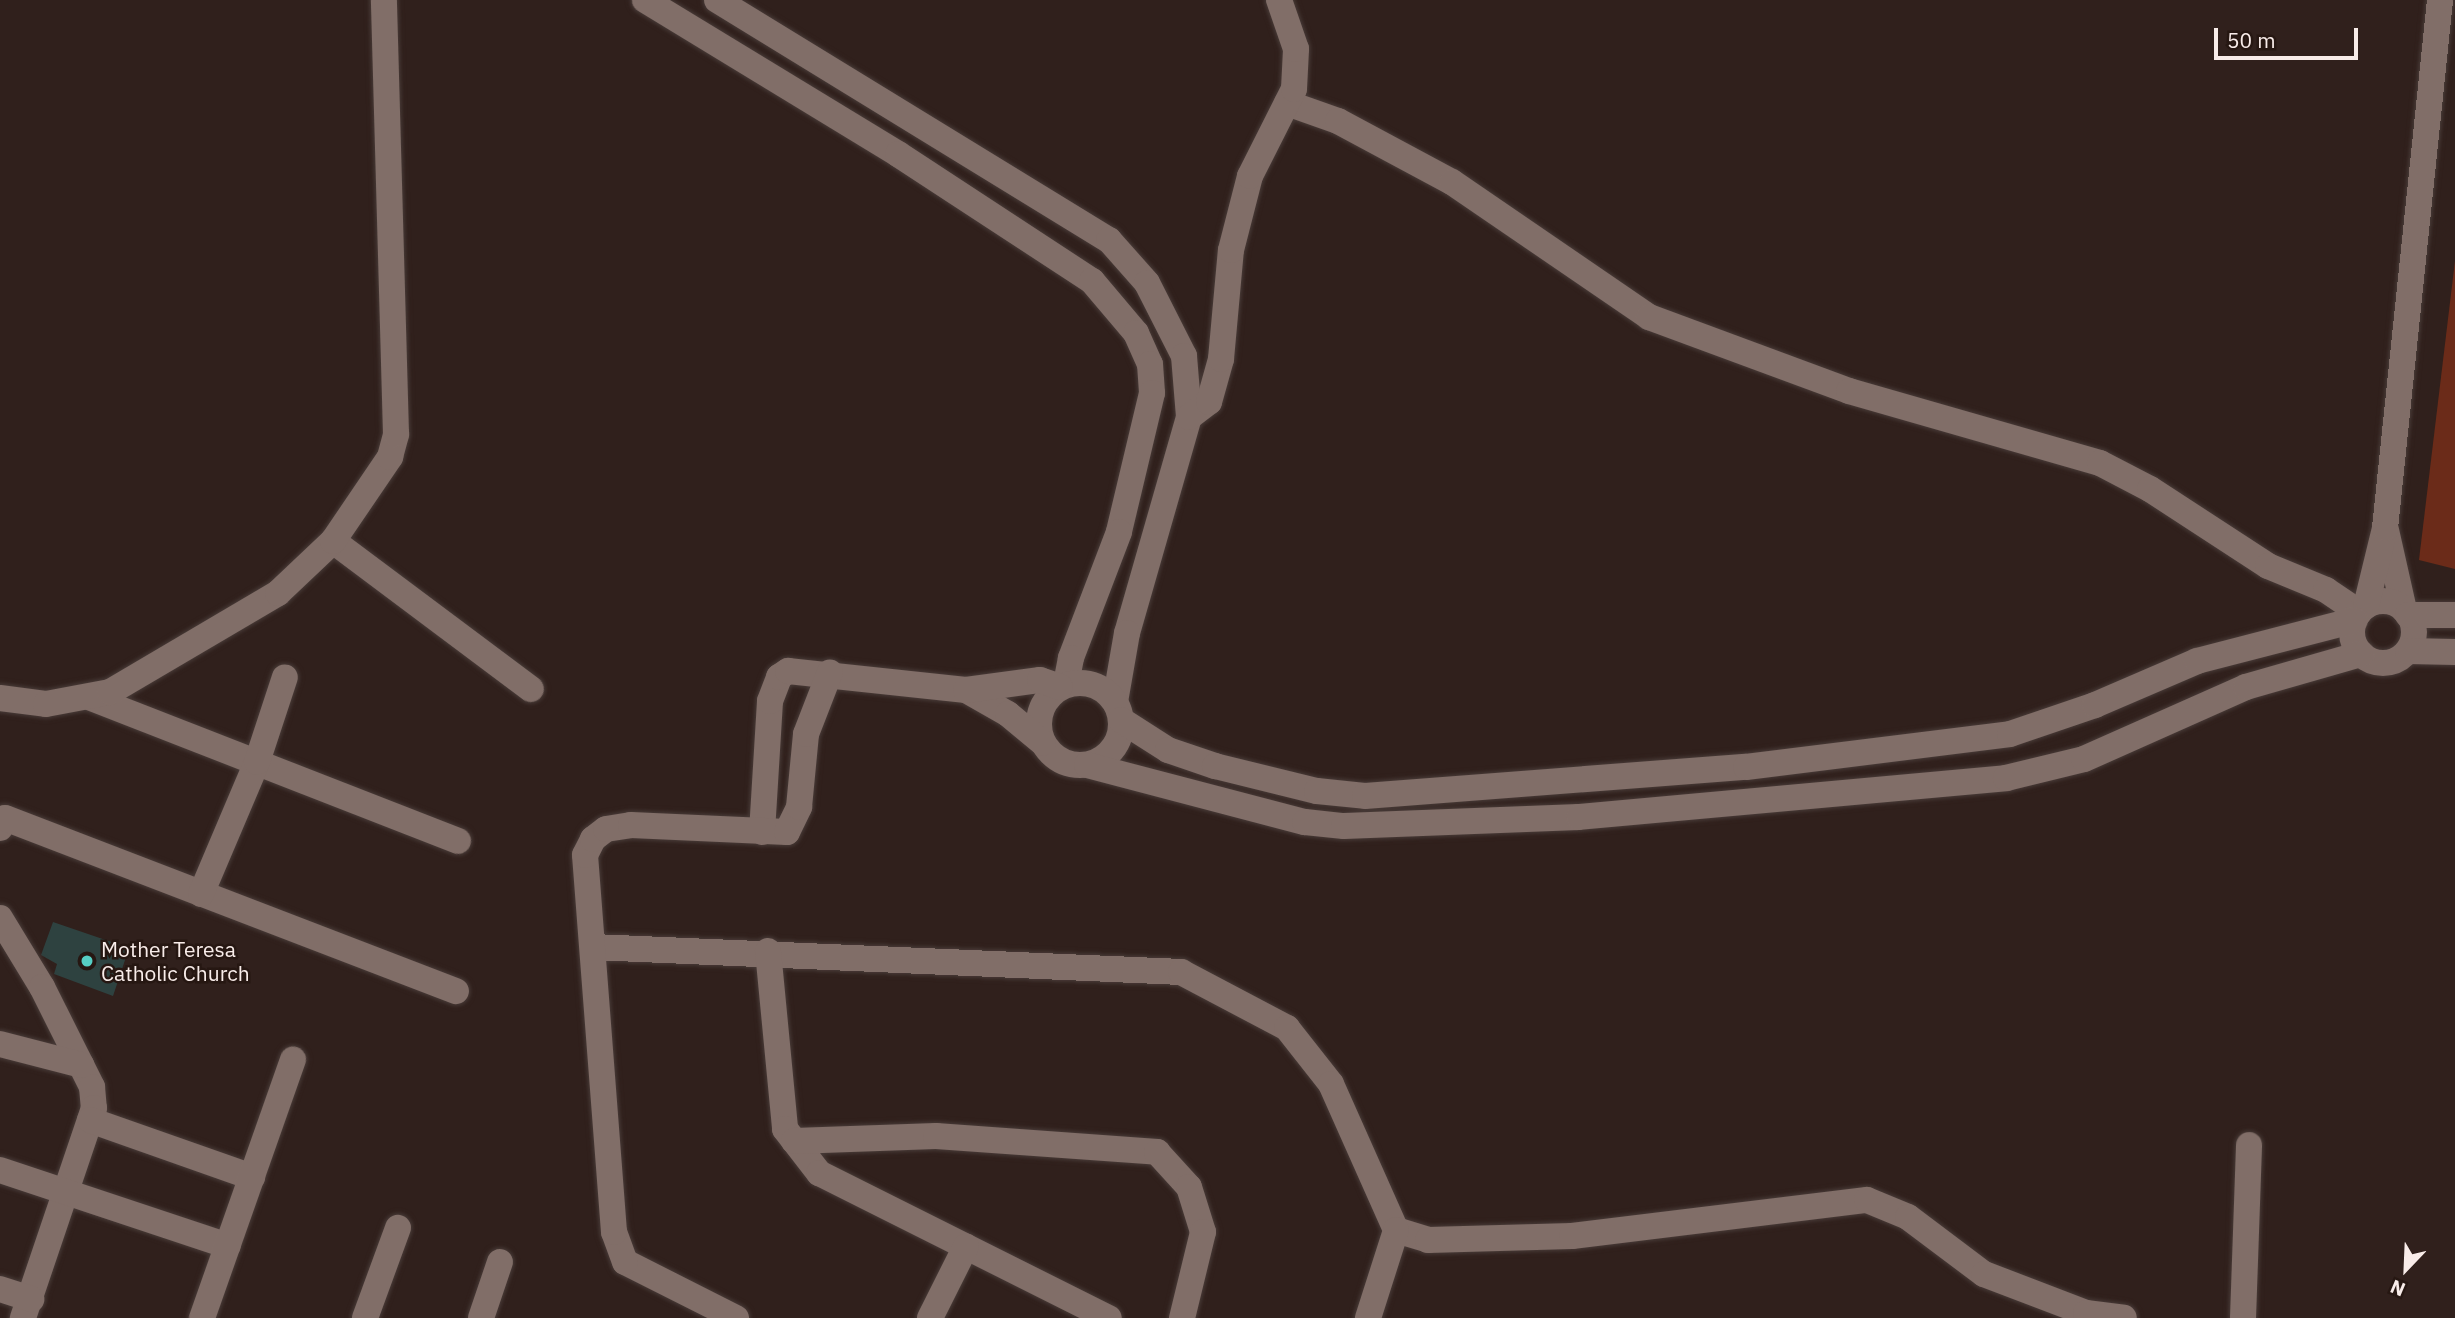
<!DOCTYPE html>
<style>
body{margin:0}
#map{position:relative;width:2455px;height:1318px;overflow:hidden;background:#30201c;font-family:"IBM Plex Sans",sans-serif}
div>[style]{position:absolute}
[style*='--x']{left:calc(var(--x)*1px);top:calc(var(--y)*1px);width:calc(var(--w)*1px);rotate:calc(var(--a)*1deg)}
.green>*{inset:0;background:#6b2b19}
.building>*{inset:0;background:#2e4240}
.roads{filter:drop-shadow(0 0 2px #483b38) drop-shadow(0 0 2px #483b38)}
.minor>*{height:26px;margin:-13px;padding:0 13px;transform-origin:13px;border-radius:13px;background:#816e68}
.minor>.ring{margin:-13px;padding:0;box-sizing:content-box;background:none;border:26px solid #816e68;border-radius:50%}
.dots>*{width:19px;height:19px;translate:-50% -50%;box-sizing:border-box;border:4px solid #261712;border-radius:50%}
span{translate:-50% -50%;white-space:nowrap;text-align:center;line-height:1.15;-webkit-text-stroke:5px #261712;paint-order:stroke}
.poi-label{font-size:21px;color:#f8ece9}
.left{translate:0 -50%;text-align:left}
.north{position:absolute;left:2371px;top:1234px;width:70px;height:70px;-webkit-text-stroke:5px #261712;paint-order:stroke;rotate:203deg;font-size:19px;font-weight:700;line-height:28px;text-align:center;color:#f8ece9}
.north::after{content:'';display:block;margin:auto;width:24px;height:32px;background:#f8ece9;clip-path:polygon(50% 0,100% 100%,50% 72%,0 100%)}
.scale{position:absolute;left:2214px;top:28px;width:144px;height:32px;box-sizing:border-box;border:4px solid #f8ece9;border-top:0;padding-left:9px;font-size:21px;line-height:24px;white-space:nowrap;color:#f8ece9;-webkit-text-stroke:5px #261712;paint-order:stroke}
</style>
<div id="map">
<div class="green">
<i style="clip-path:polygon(2455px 261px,2455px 569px,2419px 560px)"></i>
</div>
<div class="building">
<i style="clip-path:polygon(53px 922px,129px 948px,113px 996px,54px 974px,57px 964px,41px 955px)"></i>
</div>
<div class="roads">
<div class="minor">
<i style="--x:645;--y:0;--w:296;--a:31.3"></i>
<i style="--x:898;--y:154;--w:232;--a:33.2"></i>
<i style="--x:1092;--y:281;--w:68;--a:49.8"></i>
<i style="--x:1136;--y:333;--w:34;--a:66"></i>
<i style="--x:1150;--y:364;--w:29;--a:86"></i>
<i style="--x:1152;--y:393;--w:143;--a:103.4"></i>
<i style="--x:1119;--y:532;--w:135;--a:110.9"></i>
<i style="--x:1071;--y:658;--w:26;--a:101"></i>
<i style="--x:717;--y:0;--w:460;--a:31.5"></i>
<i style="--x:1109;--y:240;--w:57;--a:48.5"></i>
<i style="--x:1147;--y:283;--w:82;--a:63.1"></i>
<i style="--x:1184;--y:356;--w:61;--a:85.3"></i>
<i style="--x:1189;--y:417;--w:225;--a:106"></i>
<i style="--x:1127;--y:633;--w:70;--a:99.9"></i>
<i style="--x:1287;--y:103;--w:54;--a:19.4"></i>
<i style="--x:1338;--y:121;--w:129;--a:28.2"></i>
<i style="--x:1452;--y:182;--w:239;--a:34.4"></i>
<i style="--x:1649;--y:317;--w:213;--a:20.3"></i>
<i style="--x:1849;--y:391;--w:261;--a:16"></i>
<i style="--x:2100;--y:463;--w:56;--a:27.5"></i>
<i style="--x:2150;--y:489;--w:141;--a:33.1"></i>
<i style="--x:2268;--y:566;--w:63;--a:22.5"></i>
<i style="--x:2326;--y:590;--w:40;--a:34"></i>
<i style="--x:1189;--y:417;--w:25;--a:-37"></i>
<i style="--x:1209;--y:402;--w:45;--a:-74.4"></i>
<i style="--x:1221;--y:359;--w:109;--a:-84.8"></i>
<i style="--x:1231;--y:250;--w:76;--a:-75.6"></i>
<i style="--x:1250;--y:176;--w:97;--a:-63.2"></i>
<i style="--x:1294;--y:89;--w:40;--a:-87.1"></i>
<i style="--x:1296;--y:49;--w:52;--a:-109.1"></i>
<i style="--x:2386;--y:530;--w:82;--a:77.3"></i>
<i style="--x:333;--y:541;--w:247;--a:36.8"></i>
<i class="ring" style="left:2352px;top:601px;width:36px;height:36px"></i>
<i style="--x:2366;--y:606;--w:80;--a:-76.3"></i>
<i style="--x:2385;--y:528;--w:531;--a:-84.05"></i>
<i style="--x:2408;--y:615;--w:47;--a:0"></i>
<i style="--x:2408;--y:651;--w:47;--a:1.2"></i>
<i class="ring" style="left:1039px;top:683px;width:56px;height:56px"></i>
<i style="--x:966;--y:690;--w:48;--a:29.7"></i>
<i style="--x:1008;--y:714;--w:45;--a:39.6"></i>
<i style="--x:89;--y:697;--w:396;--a:21.3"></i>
<i style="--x:0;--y:698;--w:46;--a:7.4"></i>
<i style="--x:46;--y:704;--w:65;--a:-10.6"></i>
<i style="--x:110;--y:692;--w:195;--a:-30.5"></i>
<i style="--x:278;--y:593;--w:76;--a:-43.4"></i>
<i style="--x:333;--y:541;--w:102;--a:-55.8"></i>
<i style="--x:390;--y:457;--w:24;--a:-75"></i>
<i style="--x:396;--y:434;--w:434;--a:-91.6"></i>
<i style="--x:1121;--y:720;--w:56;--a:32.6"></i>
<i style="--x:1168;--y:750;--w:50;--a:18.8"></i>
<i style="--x:1215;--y:766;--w:105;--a:13.8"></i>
<i style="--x:1317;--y:791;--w:48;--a:5.9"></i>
<i style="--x:1365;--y:796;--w:382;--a:-4.4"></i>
<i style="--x:1746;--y:767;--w:266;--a:-7.1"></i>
<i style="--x:2010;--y:734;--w:90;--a:-18.8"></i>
<i style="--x:2095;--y:705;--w:111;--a:-23.3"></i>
<i style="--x:2197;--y:661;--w:163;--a:-14.5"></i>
<i style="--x:1087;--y:765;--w:225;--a:14.7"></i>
<i style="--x:1305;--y:822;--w:39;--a:6"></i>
<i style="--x:1344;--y:826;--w:235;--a:-2.2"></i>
<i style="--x:1579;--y:817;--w:429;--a:-5.2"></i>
<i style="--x:2006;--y:778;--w:80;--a:-13.7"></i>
<i style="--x:2084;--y:759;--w:177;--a:-24"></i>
<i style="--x:2246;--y:687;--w:120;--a:-16"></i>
<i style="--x:0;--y:828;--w:11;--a:-63"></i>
<i style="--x:5;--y:818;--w:483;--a:21"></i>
<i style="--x:762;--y:832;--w:131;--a:-86.5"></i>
<i style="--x:770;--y:701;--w:26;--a:-69"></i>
<i style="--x:779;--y:677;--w:11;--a:-34"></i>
<i style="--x:788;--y:671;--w:179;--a:6.1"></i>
<i style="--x:966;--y:690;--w:75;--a:-7.7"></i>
<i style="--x:1040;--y:680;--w:21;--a:19"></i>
<i style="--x:201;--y:894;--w:143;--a:-67"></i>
<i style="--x:257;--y:762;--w:89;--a:-71.8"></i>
<i style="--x:0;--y:918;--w:81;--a:58.7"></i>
<i style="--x:42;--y:987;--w:112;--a:63.4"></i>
<i style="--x:92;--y:1087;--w:21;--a:85"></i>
<i style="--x:94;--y:1108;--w:222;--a:108.7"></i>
<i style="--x:593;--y:947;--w:589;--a:2.43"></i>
<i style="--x:1181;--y:972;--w:120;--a:27.8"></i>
<i style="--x:1287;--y:1028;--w:71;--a:51.8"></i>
<i style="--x:1331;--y:1084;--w:160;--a:66"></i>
<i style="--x:1396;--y:1230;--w:34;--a:17"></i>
<i style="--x:1428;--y:1240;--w:144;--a:-1.6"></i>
<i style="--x:1572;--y:1236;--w:297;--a:-7"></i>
<i style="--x:1867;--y:1200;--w:44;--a:22.5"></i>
<i style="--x:1908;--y:1217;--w:95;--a:36.9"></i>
<i style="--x:1984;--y:1274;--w:109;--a:20.9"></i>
<i style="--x:2086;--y:1313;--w:38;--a:7"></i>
<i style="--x:768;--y:951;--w:179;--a:84.5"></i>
<i style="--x:785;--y:1129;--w:56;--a:52.3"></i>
<i style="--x:819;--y:1173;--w:324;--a:26.6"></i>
<i style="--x:0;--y:1044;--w:84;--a:14.5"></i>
<i style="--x:90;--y:1120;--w:172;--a:19.4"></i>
<i style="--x:794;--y:1141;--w:142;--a:-2"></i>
<i style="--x:936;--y:1136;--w:222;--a:4.1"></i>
<i style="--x:1157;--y:1152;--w:47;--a:47.6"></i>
<i style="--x:1189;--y:1187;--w:47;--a:72.7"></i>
<i style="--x:1203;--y:1232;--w:89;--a:103.7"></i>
<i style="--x:0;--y:1170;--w:240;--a:18.4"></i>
<i style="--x:0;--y:1289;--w:33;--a:18"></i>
<i style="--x:202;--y:1318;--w:274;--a:-70.6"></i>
<i style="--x:365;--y:1318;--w:96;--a:-69.9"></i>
<i style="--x:481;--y:1318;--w:59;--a:-71.3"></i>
<i style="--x:736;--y:1318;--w:124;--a:-153.2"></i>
<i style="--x:625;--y:1262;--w:32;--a:-110"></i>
<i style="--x:614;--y:1232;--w:378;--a:-94.4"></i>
<i style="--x:585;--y:855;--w:18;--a:-63"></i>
<i style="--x:593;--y:839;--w:16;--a:-38"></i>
<i style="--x:606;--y:829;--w:25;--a:-9"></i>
<i style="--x:631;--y:825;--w:156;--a:2.6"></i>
<i style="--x:787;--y:832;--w:28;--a:-64"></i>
<i style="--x:799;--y:807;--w:73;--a:-84.5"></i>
<i style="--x:806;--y:734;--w:66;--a:-68.8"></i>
<i style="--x:930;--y:1318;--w:80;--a:-63.4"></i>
<i style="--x:1368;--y:1318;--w:92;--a:-72.3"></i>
<i style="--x:2243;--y:1318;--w:173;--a:-88"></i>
</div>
</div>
<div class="dots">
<i style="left:87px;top:961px;background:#56cec4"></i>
</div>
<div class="poi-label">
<span class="left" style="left:101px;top:961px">Mother Teresa<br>Catholic Church</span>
</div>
<div class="north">N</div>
<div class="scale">50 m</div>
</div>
